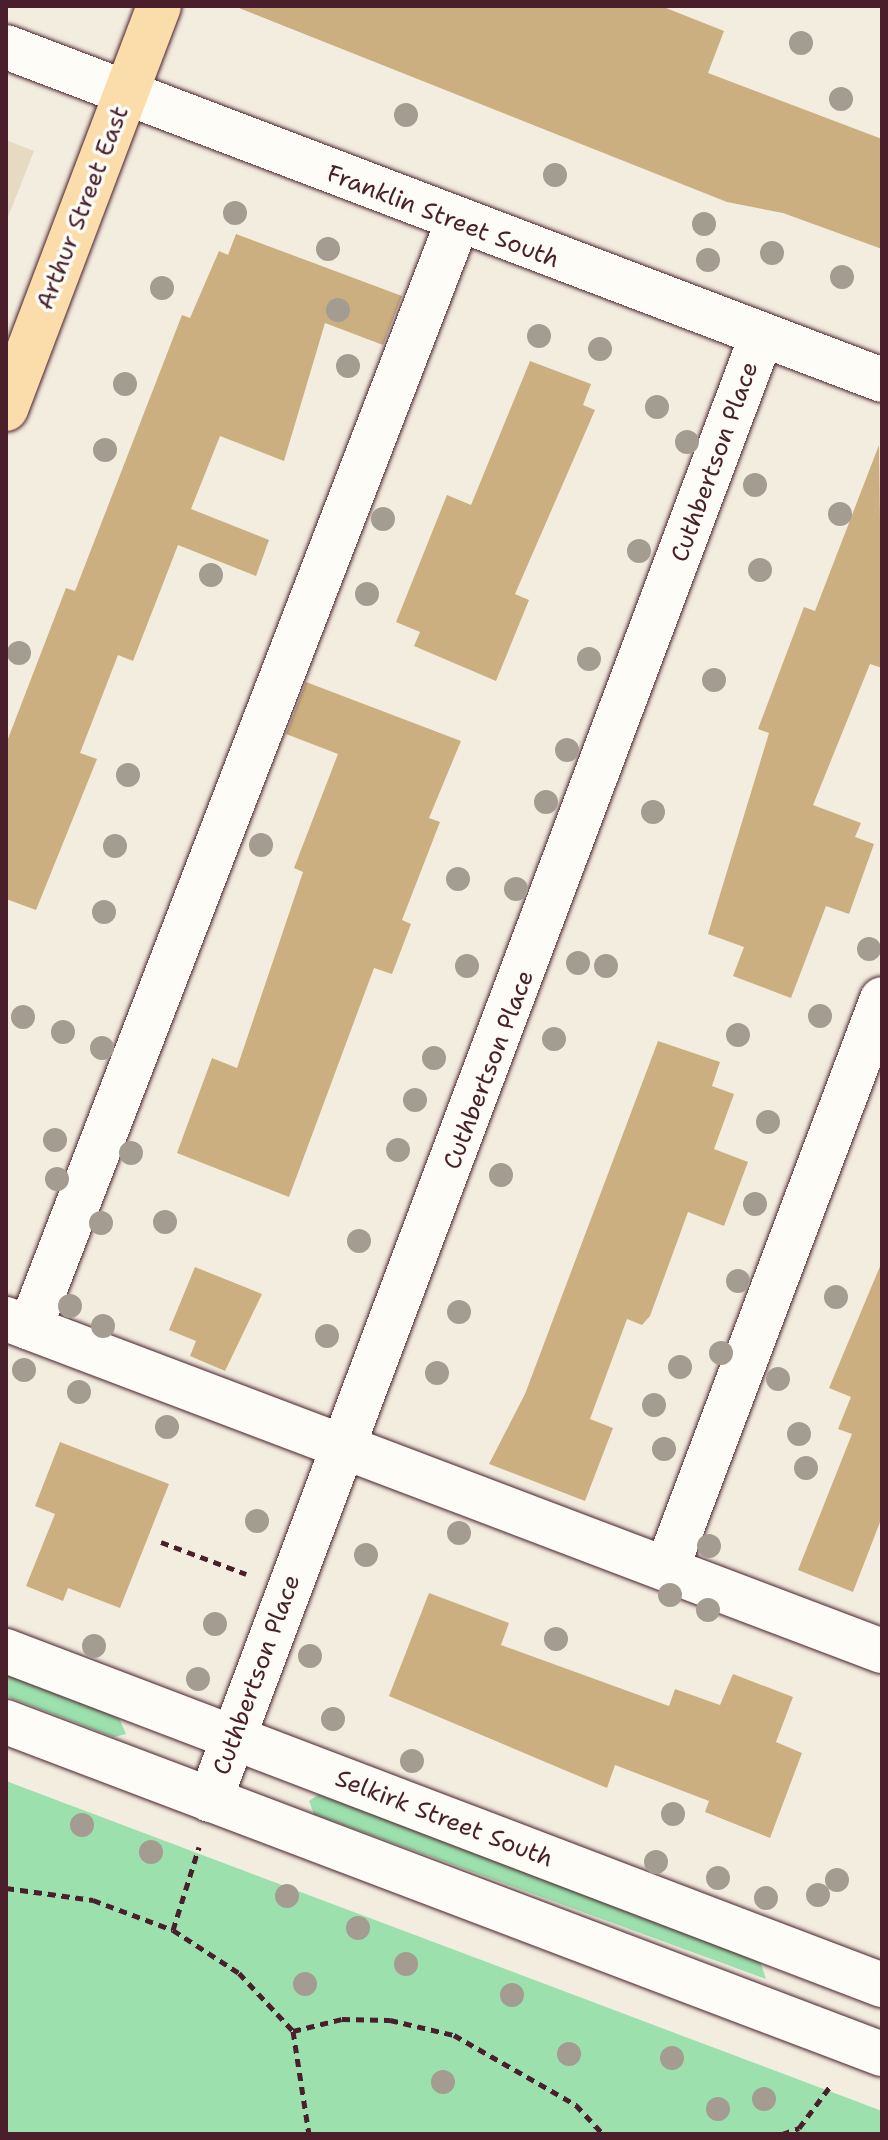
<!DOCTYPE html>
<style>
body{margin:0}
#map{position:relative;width:888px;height:2140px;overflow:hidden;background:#f3eddf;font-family:"Shantell Sans",sans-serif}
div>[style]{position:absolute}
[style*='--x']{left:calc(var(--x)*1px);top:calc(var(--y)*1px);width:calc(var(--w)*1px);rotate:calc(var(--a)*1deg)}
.built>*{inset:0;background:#e7dac3}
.green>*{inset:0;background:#9ce1ad}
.building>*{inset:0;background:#ccaf81}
.path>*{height:5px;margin-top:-2.5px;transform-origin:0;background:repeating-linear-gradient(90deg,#4a1f2b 0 8px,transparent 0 14px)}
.roads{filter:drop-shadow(0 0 2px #4a1f2b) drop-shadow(0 0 2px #4a1f2b)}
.minor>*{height:44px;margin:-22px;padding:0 22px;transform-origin:22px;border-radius:22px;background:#fdfcf7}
.major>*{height:44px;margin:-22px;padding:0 22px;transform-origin:22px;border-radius:22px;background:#fbddab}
.trees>*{width:24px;height:24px;margin:-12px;border-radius:50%;background:#a49c91}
span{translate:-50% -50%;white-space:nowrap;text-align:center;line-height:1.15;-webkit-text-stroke:7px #fdfcf7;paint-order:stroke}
.street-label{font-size:24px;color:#4a1f2b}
.frame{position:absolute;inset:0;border:8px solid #4a1f2b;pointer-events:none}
</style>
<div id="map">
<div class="built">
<i style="clip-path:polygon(6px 140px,34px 151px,6px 222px)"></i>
</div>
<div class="green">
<i style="clip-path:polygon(6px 1675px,119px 1718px,126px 1734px,114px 1737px,6px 1696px)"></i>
<i style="clip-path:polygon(6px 1781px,882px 2111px,882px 2134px,6px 2134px)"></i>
<i style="clip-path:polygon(319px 1794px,760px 1961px,766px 1979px,314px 1814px,309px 1801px)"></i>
</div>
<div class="building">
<i style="clip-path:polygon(234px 6px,661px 6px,724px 31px,708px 73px,882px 139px,882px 249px,783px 213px,727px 202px)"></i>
<i style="clip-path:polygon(236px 234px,402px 296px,383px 345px,325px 323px,284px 461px,220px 436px,191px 509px,269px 540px,256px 576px,178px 545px,133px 661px,118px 655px,80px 753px,97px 759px,36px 910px,6px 899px,6px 744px,66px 588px,75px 591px,182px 315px,190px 318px,219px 251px,228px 255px)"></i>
<i style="clip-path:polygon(530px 361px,591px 384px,583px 405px,595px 410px,515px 594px,529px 600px,496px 681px,414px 646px,420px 632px,396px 622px,447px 495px,471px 505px)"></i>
<i style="clip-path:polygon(879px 445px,882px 668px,870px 664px,813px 805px,861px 823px,855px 837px,874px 844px,849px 914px,826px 906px,791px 998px,733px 976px,744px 947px,708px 934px,769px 733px,758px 729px,804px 607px,815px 611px)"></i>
<i style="clip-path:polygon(306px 682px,461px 741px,429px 818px,440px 822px,402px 920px,411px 924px,392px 974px,374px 968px,289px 1197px,177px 1153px,212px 1058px,237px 1068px,303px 872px,294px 868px,338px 754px,286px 734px)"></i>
<i style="clip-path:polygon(658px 1041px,720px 1062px,712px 1086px,734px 1094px,714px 1149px,748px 1162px,724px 1226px,688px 1212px,650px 1316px,642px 1325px,627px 1319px,590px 1419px,613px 1428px,585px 1501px,489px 1464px,525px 1394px)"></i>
<i style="clip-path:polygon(881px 1264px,882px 1517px,853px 1592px,798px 1570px,852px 1434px,838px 1429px,851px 1397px,829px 1388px)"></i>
<i style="clip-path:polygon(195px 1267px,262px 1294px,225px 1371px,190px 1356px,196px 1341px,169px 1330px)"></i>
<i style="clip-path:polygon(60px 1442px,169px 1484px,120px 1608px,68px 1588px,63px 1601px,26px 1586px,55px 1514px,35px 1506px)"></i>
<i style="clip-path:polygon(429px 1593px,509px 1623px,501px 1645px,669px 1706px,675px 1689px,720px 1705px,733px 1674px,793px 1697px,776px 1742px,802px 1753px,770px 1838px,705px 1812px,709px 1801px,615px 1765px,607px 1788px,389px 1696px)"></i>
</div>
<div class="path">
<i style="--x:161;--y:1542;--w:91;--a:20.6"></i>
<i style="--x:6;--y:1888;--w:88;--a:7.9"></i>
<i style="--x:93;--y:1900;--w:85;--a:20.6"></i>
<i style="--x:173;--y:1930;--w:79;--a:33.1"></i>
<i style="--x:239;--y:1973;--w:79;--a:47"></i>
<i style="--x:293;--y:2031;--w:50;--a:-13.8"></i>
<i style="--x:342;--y:2019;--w:48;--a:1.2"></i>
<i style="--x:390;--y:2020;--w:66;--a:13.2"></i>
<i style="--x:454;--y:2035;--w:141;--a:29.8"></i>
<i style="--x:576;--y:2105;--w:40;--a:47"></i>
<i style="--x:173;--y:1930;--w:87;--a:-72.6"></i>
<i style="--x:293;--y:2031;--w:104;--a:81.2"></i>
<i style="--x:782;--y:2134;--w:18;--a:-19"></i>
<i style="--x:799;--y:2128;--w:54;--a:-53.3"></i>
</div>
<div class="roads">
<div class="minor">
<i style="--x:6;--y:47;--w:937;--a:20.81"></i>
<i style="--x:6;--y:1319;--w:937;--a:20.76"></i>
<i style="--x:30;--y:1328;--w:1185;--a:-68.87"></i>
<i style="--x:667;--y:1568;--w:608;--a:-69.3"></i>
<i style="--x:6;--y:1651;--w:938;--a:20.87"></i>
<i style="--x:6;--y:1722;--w:937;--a:20.76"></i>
<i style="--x:210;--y:1800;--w:1563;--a:-69.36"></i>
</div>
<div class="major">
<i style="--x:6;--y:409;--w:431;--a:-69.2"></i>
</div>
</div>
<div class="trees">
<i style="left:801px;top:43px"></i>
<i style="left:841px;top:99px"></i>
<i style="left:406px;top:115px"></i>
<i style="left:555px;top:175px"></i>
<i style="left:235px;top:213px"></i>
<i style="left:704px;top:224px"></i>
<i style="left:328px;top:249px"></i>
<i style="left:772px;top:253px"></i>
<i style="left:708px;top:260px"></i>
<i style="left:842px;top:277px"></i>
<i style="left:162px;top:288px"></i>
<i style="left:338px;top:310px"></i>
<i style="left:539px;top:336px"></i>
<i style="left:600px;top:349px"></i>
<i style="left:348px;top:366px"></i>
<i style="left:125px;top:384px"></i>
<i style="left:657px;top:407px"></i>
<i style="left:687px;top:442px"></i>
<i style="left:105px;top:450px"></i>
<i style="left:755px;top:485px"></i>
<i style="left:840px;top:514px"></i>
<i style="left:383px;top:519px"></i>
<i style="left:639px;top:551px"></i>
<i style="left:760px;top:570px"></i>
<i style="left:211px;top:575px"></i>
<i style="left:367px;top:594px"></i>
<i style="left:19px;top:653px"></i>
<i style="left:589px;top:659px"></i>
<i style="left:714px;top:680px"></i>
<i style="left:567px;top:750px"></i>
<i style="left:128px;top:775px"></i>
<i style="left:546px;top:802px"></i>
<i style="left:653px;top:812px"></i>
<i style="left:261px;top:845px"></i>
<i style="left:115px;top:846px"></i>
<i style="left:458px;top:879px"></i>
<i style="left:516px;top:889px"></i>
<i style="left:104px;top:912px"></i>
<i style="left:869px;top:949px"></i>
<i style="left:578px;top:963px"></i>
<i style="left:467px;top:966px"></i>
<i style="left:606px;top:966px"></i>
<i style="left:820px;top:1016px"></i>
<i style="left:23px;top:1017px"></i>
<i style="left:63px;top:1032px"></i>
<i style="left:738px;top:1035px"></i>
<i style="left:554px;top:1039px"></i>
<i style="left:102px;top:1048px"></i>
<i style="left:434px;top:1058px"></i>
<i style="left:415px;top:1100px"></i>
<i style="left:768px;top:1122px"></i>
<i style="left:55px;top:1140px"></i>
<i style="left:398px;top:1150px"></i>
<i style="left:131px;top:1153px"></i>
<i style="left:501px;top:1175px"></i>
<i style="left:57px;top:1179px"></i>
<i style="left:755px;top:1204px"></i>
<i style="left:165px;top:1222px"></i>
<i style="left:101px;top:1223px"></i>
<i style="left:359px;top:1241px"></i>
<i style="left:738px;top:1281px"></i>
<i style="left:836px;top:1297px"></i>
<i style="left:70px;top:1306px"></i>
<i style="left:459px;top:1312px"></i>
<i style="left:103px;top:1326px"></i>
<i style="left:327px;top:1336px"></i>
<i style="left:721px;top:1353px"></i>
<i style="left:680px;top:1367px"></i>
<i style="left:24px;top:1370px"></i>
<i style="left:437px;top:1373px"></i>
<i style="left:778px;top:1379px"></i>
<i style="left:79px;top:1392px"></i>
<i style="left:654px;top:1405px"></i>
<i style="left:167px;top:1427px"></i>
<i style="left:799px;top:1434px"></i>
<i style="left:664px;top:1449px"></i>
<i style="left:806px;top:1468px"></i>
<i style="left:257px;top:1521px"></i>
<i style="left:459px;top:1533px"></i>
<i style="left:709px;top:1546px"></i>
<i style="left:366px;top:1555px"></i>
<i style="left:670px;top:1595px"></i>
<i style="left:708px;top:1610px"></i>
<i style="left:215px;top:1624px"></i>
<i style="left:556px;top:1639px"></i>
<i style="left:94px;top:1646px"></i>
<i style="left:310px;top:1656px"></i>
<i style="left:198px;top:1679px"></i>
<i style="left:333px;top:1719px"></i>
<i style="left:412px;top:1761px"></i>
<i style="left:673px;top:1814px"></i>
<i style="left:82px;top:1825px"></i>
<i style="left:151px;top:1852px"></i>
<i style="left:656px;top:1862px"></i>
<i style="left:718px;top:1878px"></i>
<i style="left:837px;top:1880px"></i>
<i style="left:818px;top:1895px"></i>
<i style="left:287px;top:1896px"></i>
<i style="left:766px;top:1898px"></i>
<i style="left:358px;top:1928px"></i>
<i style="left:406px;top:1964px"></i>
<i style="left:305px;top:1984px"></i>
<i style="left:512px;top:1995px"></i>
<i style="left:569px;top:2054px"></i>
<i style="left:672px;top:2058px"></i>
<i style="left:443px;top:2082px"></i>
<i style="left:764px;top:2099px"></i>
<i style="left:718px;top:2109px"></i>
</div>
<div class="street-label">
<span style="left:83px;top:208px;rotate:-69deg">Arthur Street East</span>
<span style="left:443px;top:217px;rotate:21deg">Franklin Street South</span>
<span style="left:715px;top:462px;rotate:-70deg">Cuthbertson Place</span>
<span style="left:489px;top:1070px;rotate:-69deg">Cuthbertson Place</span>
<span style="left:257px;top:1675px;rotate:-70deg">Cuthbertson Place</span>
<span style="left:444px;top:1819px;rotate:21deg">Selkirk Street South</span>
</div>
<div class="frame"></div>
</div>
